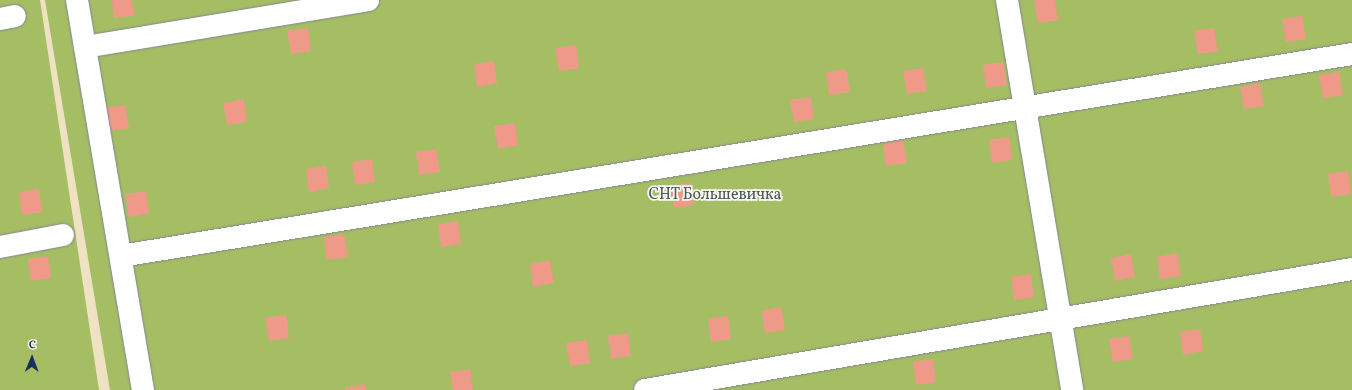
<!DOCTYPE html>
<meta charset="utf-8">
<style>
body{margin:0}
#map{position:relative;width:1352px;height:390px;overflow:hidden;background:#eee2c3;font-family:Vollkorn,serif}
div>[style]{position:absolute}
[style*='--x']{left:calc(var(--x)*1px);top:calc(var(--y)*1px);width:calc(var(--w)*1px);rotate:calc(var(--a)*1deg)}
.green>*{inset:0;background:#a5be64}
.building>*{inset:0;background:#ef9a89}
.roads{filter:drop-shadow(0 0 1px #848890) drop-shadow(0 0 1px #848890)}
.minor>*{height:22px;margin:-11px;padding:0 11px;transform-origin:11px;border-radius:11px;background:#fff}
span{translate:-50% -50%;white-space:nowrap;text-align:center;line-height:1.15;-webkit-text-stroke:3.5px #fbf7ec;paint-order:stroke}
.park-label{font-size:16px;color:#445a60}
.north{position:absolute;left:12px;top:338px;width:40px;height:40px;-webkit-text-stroke:3px #fbf7ec;paint-order:stroke;rotate:1deg;font-size:11px;font-weight:700;line-height:16px;text-align:center;color:#1b2f5e}
.north::after{content:'';display:block;margin:auto;width:14px;height:18px;background:#1b2f5e;clip-path:polygon(50% 0,100% 100%,50% 72%,0 100%)}
</style>
<div id="map">
<div class="green">
<i style="clip-path:polygon(0 0,40px 0,99px 390px,0 390px)"></i>
<i style="clip-path:polygon(45px 0,1352px 0,1352px 390px,110px 390px)"></i>
</div>
<div class="building">
<i style="clip-path:polygon(112px 0,132px 0,135px 15px,114px 18px)"></i>
<i style="clip-path:polygon(1034px 0,1055px 0,1058px 20px,1038px 23px)"></i>
<i style="clip-path:polygon(1302px 16px,1306px 39px,1286px 42px,1282px 19px)"></i>
<i style="clip-path:polygon(308px 28px,311px 51px,291px 54px,287px 31px)"></i>
<i style="clip-path:polygon(1214px 28px,1218px 51px,1198px 54px,1194px 31px)"></i>
<i style="clip-path:polygon(576px 45px,579px 68px,559px 71px,555px 48px)"></i>
<i style="clip-path:polygon(494px 61px,497px 83px,477px 87px,474px 64px)"></i>
<i style="clip-path:polygon(1003px 62px,1007px 85px,986px 88px,983px 65px)"></i>
<i style="clip-path:polygon(923px 68px,927px 91px,907px 94px,903px 71px)"></i>
<i style="clip-path:polygon(846px 69px,850px 92px,829px 95px,826px 72px)"></i>
<i style="clip-path:polygon(1339px 72px,1343px 95px,1323px 98px,1319px 75px)"></i>
<i style="clip-path:polygon(1260px 83px,1264px 106px,1244px 109px,1240px 87px)"></i>
<i style="clip-path:polygon(811px 97px,814px 119px,794px 122px,790px 100px)"></i>
<i style="clip-path:polygon(244px 99px,247px 122px,227px 125px,223px 103px)"></i>
<i style="clip-path:polygon(125px 105px,129px 128px,109px 131px,105px 108px)"></i>
<i style="clip-path:polygon(515px 123px,518px 145px,498px 149px,494px 126px)"></i>
<i style="clip-path:polygon(1009px 137px,1012px 160px,992px 163px,989px 140px)"></i>
<i style="clip-path:polygon(903px 140px,907px 163px,886px 166px,883px 144px)"></i>
<i style="clip-path:polygon(436px 149px,440px 172px,419px 175px,416px 152px)"></i>
<i style="clip-path:polygon(372px 159px,375px 182px,355px 185px,352px 162px)"></i>
<i style="clip-path:polygon(326px 166px,329px 188px,309px 192px,306px 169px)"></i>
<i style="clip-path:polygon(1348px 171px,1351px 194px,1331px 197px,1328px 174px)"></i>
<i style="clip-path:polygon(691px 183px,694px 205px,674px 208px,671px 186px)"></i>
<i style="clip-path:polygon(39px 189px,42px 212px,22px 215px,19px 192px)"></i>
<i style="clip-path:polygon(146px 191px,149px 214px,129px 217px,125px 194px)"></i>
<i style="clip-path:polygon(458px 221px,461px 244px,441px 247px,438px 224px)"></i>
<i style="clip-path:polygon(344px 234px,348px 257px,327px 260px,324px 237px)"></i>
<i style="clip-path:polygon(1177px 253px,1181px 276px,1160px 279px,1157px 257px)"></i>
<i style="clip-path:polygon(1131px 254px,1135px 277px,1115px 281px,1111px 258px)"></i>
<i style="clip-path:polygon(48px 256px,51px 278px,31px 281px,28px 259px)"></i>
<i style="clip-path:polygon(550px 260px,554px 283px,533px 287px,530px 264px)"></i>
<i style="clip-path:polygon(1031px 274px,1034px 297px,1014px 300px,1011px 277px)"></i>
<i style="clip-path:polygon(781px 307px,785px 330px,765px 333px,761px 311px)"></i>
<i style="clip-path:polygon(286px 315px,289px 338px,269px 341px,265px 318px)"></i>
<i style="clip-path:polygon(728px 316px,731px 339px,711px 342px,708px 319px)"></i>
<i style="clip-path:polygon(1200px 329px,1203px 351px,1183px 355px,1180px 332px)"></i>
<i style="clip-path:polygon(628px 333px,631px 356px,611px 359px,608px 336px)"></i>
<i style="clip-path:polygon(1129px 336px,1133px 359px,1113px 362px,1109px 339px)"></i>
<i style="clip-path:polygon(587px 340px,590px 363px,570px 366px,566px 343px)"></i>
<i style="clip-path:polygon(933px 359px,936px 382px,916px 385px,913px 362px)"></i>
<i style="clip-path:polygon(470px 369px,473px 390px,453px 390px,450px 372px)"></i>
<i style="clip-path:polygon(365px 384px,366px 390px,345px 390px,345px 388px)"></i>
</div>
<div class="roads">
<div class="minor">
<i style="--x:77;--y:0;--w:396;--a:80.4"></i>
<i style="--x:1007;--y:0;--w:395;--a:80.5"></i>
<i style="--x:0;--y:19;--w:15;--a:-11"></i>
<i style="--x:85;--y:47;--w:287;--a:-9.4"></i>
<i style="--x:0;--y:247;--w:64;--a:-10.8"></i>
<i style="--x:121;--y:256;--w:1247;--a:-9.32"></i>
<i style="--x:645;--y:390;--w:717;--a:-9.71"></i>
</div>
</div>
<div class="park-label">
<span style="left:715px;top:195px">СНТ Большевичка</span>
</div>
<div class="north">С</div>
</div>
